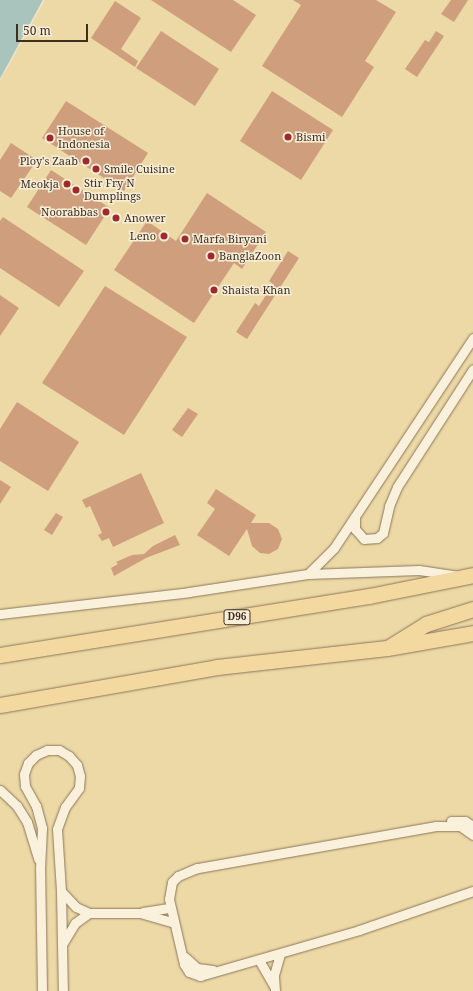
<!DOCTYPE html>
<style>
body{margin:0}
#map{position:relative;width:473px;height:991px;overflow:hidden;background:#f0e4c8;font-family:"Noto Serif",serif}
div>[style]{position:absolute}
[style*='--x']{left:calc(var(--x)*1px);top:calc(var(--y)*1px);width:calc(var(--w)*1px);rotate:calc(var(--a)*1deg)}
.sand>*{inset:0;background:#ecd9a5}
.water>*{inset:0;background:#a9c4bc}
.pier>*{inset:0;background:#f0e4c8}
.building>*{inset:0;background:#cf9f7d}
.roads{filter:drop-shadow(0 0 1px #8d765c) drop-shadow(0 0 1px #8d765c)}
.minor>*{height:9px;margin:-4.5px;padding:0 4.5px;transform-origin:4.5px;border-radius:4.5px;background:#faf1dc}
.primary>*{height:15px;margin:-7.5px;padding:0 7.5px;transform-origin:7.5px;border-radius:7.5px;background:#f3d9a0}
.dots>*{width:11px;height:11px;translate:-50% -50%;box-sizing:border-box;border:2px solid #f7eed8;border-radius:50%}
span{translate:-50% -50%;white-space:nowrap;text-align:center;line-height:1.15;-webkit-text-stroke:3px #f7eed8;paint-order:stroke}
.shield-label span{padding:1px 3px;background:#f7eed8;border:1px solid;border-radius:3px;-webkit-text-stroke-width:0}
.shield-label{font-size:10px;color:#3d2e20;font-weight:700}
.poi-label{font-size:11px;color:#3d2e20}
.left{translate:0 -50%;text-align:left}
.right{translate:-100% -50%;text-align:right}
.scale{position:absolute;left:16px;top:24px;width:72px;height:18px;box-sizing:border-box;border:2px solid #3d2e20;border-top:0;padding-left:5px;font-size:12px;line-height:14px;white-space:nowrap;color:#3d2e20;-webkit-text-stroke:3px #f7eed8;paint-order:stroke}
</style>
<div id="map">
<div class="sand">
<i style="clip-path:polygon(43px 0,473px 0,473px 991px,0 991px,0 79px)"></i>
</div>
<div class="water">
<i style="clip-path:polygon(0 0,43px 0,0 79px)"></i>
</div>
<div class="pier">
<i style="clip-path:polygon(43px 0,45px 0,0 81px,0 79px)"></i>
</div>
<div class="building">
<i style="clip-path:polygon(151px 0,233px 0,256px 15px,231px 52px)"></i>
<i style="clip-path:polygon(293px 0,376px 0,396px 12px,365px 61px,374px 67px,342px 117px,262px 66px,301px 5px)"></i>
<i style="clip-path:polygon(451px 0,468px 0,454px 22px,441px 14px)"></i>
<i style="clip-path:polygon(115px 1px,141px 18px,121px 49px,138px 61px,135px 67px,91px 38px)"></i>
<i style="clip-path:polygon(161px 31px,219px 69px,195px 106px,136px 68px)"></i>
<i style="clip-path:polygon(436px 31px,444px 36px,417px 77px,405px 69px,425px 40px,429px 42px)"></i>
<i style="clip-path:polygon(272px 91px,333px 130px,301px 180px,240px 141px)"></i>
<i style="clip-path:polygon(66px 101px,148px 153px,124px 191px,42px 138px)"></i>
<i style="clip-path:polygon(11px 143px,37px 160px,11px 198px,0 191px,0 160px)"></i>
<i style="clip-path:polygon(51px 170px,110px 208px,86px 245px,27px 207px)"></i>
<i style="clip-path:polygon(207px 193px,266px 232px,242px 269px,234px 263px,194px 323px,114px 270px,147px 221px,176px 241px)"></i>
<i style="clip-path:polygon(3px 217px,84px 271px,59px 307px,0 268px,0 221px)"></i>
<i style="clip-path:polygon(288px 251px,299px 258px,247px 339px,236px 332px,255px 303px,259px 306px,273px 284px,269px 281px)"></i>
<i style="clip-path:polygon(105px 286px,187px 337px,124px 435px,42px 383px)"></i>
<i style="clip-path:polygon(0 295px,19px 308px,0 336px)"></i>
<i style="clip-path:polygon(17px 402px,79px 442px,48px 491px,0 461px,0 429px)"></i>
<i style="clip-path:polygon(188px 408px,198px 414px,182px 437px,172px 430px)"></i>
<i style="clip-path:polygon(141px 473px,164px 523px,113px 547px,109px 538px,102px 541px,98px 535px,102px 533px,90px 506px,86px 508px,82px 500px)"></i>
<i style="clip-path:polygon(0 480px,11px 487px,0 504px)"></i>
<i style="clip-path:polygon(216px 489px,256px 515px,251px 523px,269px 523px,278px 529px,282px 539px,278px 549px,269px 554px,260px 553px,252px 546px,247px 529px,229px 556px,197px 535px,215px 509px,207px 503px)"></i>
<i style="clip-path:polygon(56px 513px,63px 517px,52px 535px,44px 530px)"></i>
<i style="clip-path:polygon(175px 535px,180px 545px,146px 558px,114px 576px,111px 568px,118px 564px,116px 562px,132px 555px,144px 554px,153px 546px)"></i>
</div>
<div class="roads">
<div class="minor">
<i style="--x:355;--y:517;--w:12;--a:90"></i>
<i style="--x:355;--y:529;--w:13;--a:48"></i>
<i style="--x:364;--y:539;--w:13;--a:-4"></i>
<i style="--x:377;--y:538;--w:8;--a:-40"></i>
<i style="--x:383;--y:533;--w:28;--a:-77"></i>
<i style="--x:389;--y:506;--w:21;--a:-67"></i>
<i style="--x:397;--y:487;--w:140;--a:-57.2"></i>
<i style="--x:308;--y:574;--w:37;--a:-45"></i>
<i style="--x:334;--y:548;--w:252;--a:-56.5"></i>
<i style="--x:0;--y:614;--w:190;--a:-6.6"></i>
<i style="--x:189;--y:592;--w:120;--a:-8.6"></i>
<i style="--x:308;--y:574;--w:111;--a:-2.1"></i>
<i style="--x:419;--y:570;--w:40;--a:8.5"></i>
<i style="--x:0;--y:790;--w:23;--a:43"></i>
<i style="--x:17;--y:806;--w:19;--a:58"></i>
<i style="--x:27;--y:822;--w:39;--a:73"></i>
<i style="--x:451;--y:821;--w:14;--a:0"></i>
<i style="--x:465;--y:821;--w:9;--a:32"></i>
<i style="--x:473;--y:835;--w:16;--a:-145"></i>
<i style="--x:460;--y:826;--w:24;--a:180"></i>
<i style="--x:436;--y:826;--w:243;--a:170"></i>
<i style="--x:197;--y:868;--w:21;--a:157"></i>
<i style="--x:178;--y:876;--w:8;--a:135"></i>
<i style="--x:172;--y:882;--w:17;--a:100"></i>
<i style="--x:169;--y:899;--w:67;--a:77"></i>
<i style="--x:184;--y:964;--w:9;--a:58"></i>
<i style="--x:189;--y:972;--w:12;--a:20"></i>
<i style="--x:200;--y:976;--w:166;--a:-16.1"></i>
<i style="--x:359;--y:930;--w:120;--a:-18.9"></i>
<i style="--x:61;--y:891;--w:22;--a:47"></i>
<i style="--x:76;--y:907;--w:14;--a:25"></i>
<i style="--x:89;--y:913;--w:51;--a:0"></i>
<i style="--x:140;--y:913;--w:35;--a:16"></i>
<i style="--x:143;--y:912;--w:26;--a:-9"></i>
<i style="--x:63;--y:943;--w:23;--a:-59"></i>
<i style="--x:75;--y:923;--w:17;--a:-36"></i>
<i style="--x:185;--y:957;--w:16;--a:43"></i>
<i style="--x:197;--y:968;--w:16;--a:7"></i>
<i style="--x:259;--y:960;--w:30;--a:60"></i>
<i style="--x:42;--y:991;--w:122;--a:-90.9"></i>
<i style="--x:40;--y:869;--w:41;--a:-87.2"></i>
<i style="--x:42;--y:828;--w:23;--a:-105"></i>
<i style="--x:36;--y:806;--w:23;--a:-119"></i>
<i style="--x:25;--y:786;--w:12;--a:-95"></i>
<i style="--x:24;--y:774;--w:12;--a:-70"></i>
<i style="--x:28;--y:763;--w:11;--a:-45"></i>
<i style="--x:36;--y:755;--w:12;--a:-24"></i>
<i style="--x:47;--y:750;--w:12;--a:0"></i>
<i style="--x:59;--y:750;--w:12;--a:31"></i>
<i style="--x:69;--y:756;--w:12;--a:48"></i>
<i style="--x:77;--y:765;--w:11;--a:75"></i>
<i style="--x:80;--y:776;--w:12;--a:95"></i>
<i style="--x:79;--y:788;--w:24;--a:126"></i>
<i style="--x:65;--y:807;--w:23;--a:110"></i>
<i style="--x:57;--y:829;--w:62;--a:86.3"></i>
<i style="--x:61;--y:891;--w:100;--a:88.9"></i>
<i style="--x:275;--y:991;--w:16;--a:-94"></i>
<i style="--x:274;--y:975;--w:22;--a:-74"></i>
</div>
<div class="primary">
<i style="--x:389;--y:647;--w:44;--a:-31.9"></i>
<i style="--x:426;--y:624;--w:49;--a:-17.7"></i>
<i style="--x:0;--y:655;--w:374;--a:-9.1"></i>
<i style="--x:369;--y:596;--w:106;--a:-11.4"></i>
<i style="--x:0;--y:705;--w:220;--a:-9.9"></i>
<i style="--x:217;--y:667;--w:171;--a:-6.4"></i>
<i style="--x:387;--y:648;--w:87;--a:-9.9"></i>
</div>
</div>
<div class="dots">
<i style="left:288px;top:137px;background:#9e2a2b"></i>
<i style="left:50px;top:138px;background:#9e2a2b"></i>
<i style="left:86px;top:161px;background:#9e2a2b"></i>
<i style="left:96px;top:169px;background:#9e2a2b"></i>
<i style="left:67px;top:184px;background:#9e2a2b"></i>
<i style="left:76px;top:190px;background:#9e2a2b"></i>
<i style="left:106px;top:212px;background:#9e2a2b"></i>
<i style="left:116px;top:218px;background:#9e2a2b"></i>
<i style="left:164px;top:236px;background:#9e2a2b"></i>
<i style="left:185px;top:239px;background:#9e2a2b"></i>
<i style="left:211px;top:256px;background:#9e2a2b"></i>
<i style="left:214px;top:290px;background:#9e2a2b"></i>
</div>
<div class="shield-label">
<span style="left:237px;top:617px">D96</span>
</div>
<div class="poi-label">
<span class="left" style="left:58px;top:138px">House of<br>Indonesia</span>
<span class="left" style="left:296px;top:137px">Bismi</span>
<span class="right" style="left:78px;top:161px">Ploy's Zaab</span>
<span class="left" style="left:104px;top:169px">Smile Cuisine</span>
<span class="right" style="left:59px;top:184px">Meokja</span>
<span class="left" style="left:84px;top:190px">Stir Fry N<br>Dumplings</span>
<span class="right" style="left:98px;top:212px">Noorabbas</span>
<span class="left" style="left:124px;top:218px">Anower</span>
<span class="right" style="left:156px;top:236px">Leno</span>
<span class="left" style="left:193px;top:239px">Marfa Biryani</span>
<span class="left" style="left:219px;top:256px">BanglaZoon</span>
<span class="left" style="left:222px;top:290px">Shaista Khan</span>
</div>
<div class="scale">50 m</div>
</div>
